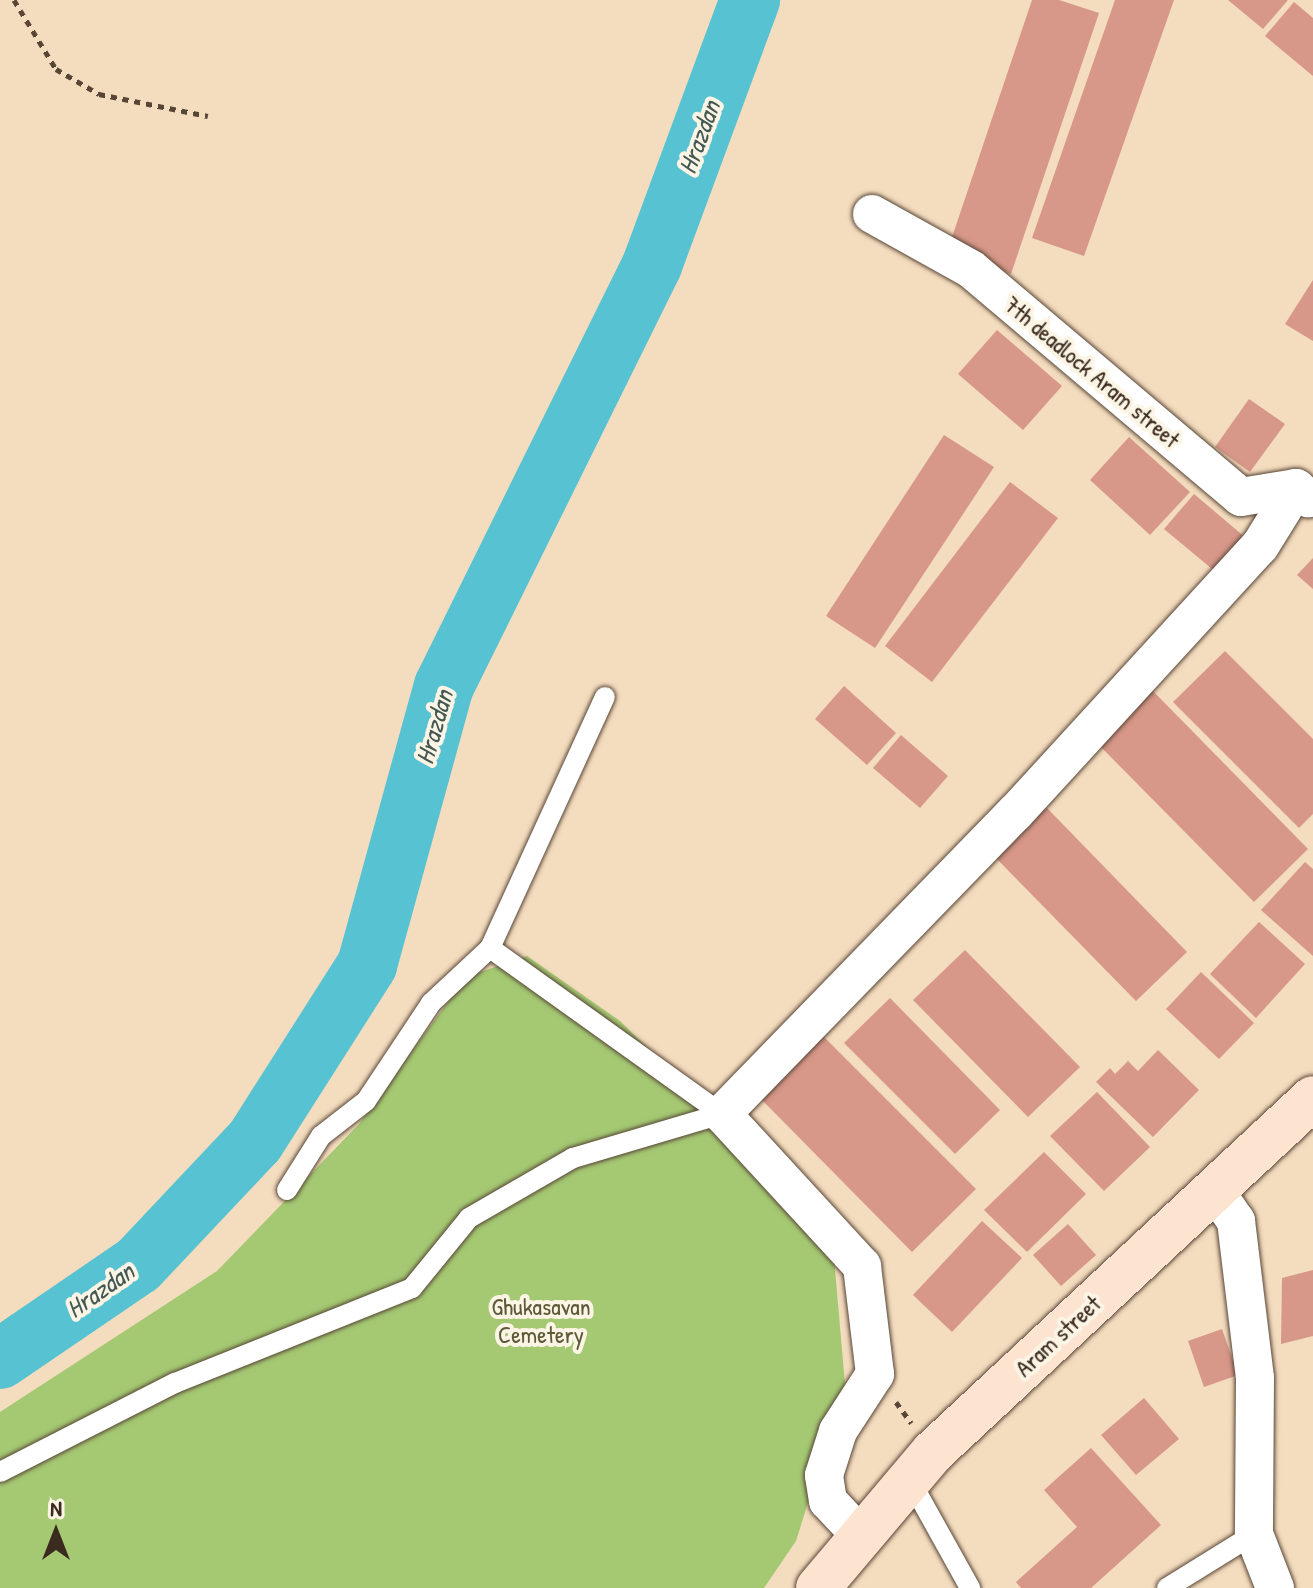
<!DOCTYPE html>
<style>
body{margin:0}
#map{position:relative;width:1313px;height:1588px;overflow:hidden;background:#f4dcbe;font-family:"Patrick Hand",sans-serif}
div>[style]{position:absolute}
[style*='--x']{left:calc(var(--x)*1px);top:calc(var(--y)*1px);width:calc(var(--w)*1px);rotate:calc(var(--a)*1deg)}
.green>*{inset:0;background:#a5c973}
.river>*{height:60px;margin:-30px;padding:0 30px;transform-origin:30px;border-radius:30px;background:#57c2d1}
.building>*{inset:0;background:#d79789}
.path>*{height:5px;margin-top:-2.5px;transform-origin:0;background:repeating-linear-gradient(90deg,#574536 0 6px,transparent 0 12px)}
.roads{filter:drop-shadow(0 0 2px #574536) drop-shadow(0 0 2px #574536)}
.lane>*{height:20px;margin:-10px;padding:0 10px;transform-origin:10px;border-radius:10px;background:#fff}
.street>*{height:38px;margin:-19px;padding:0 19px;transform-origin:19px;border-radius:19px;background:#fff}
.secondary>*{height:44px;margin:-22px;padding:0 22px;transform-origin:22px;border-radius:22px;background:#fde4d1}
span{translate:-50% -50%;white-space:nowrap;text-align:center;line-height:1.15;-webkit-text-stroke:8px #fcf5e5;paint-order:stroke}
.street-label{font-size:24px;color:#3b2a1e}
.park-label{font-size:24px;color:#5b5a38}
.water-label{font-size:26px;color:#435854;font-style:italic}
.north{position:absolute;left:16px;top:1492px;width:80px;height:80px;-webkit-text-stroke:6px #fcf5e5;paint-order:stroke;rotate:0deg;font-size:22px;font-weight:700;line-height:32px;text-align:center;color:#3b2a1e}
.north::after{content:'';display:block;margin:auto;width:28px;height:36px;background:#3b2a1e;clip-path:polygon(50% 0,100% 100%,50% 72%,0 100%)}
</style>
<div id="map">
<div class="green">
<i style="clip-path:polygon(527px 956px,620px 1021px,719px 1117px,834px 1258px,845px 1384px,796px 1541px,764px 1588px,0 1588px,0 1412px,217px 1271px,359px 1124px,466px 977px)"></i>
</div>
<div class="river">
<i style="--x:0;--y:1359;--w:167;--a:-34.3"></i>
<i style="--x:138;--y:1265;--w:170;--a:-46.7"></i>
<i style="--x:255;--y:1141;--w:209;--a:-57.5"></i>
<i style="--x:367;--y:965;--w:289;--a:-74.6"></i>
<i style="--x:444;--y:686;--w:470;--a:-63.7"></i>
<i style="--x:652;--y:265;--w:283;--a:-69.7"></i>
</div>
<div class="building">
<i style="clip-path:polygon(1032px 0,1059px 0,1099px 13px,1011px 274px,947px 252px)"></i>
<i style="clip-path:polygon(1115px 0,1174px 0,1084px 256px,1032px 238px)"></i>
<i style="clip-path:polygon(1228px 0,1288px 0,1263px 29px)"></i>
<i style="clip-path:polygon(1294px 2px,1313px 18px,1313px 76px,1265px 36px)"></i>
<i style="clip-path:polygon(1313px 280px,1313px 341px,1285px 324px)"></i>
<i style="clip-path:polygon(997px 330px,1062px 386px,1023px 430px,958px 374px)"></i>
<i style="clip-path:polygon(1249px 399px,1285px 424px,1250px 472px,1215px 447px)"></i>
<i style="clip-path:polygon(944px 435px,994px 467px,875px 648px,826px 616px)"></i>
<i style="clip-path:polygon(1129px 437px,1190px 492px,1150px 535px,1090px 480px)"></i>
<i style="clip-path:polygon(1010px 482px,1058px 518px,932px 682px,885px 646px)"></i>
<i style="clip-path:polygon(1194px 494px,1246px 538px,1217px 573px,1164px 529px)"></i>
<i style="clip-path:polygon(1313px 558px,1313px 589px,1297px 575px)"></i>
<i style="clip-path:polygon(1225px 651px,1313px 739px,1313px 814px,1299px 828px,1173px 702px)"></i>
<i style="clip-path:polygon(844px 686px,896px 733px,867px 765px,815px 719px)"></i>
<i style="clip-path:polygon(1151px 689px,1308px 849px,1254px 902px,1097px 743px)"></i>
<i style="clip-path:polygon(901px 735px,948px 776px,920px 808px,873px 768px)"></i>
<i style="clip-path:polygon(1046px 807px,1187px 952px,1136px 1001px,995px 857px)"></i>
<i style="clip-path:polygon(1305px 862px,1313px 869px,1313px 956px,1261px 910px)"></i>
<i style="clip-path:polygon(1259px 922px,1305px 964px,1256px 1018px,1210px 974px)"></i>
<i style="clip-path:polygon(965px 950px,1080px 1067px,1028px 1117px,913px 1000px)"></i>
<i style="clip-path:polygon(1201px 972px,1254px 1023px,1219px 1059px,1166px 1009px)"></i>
<i style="clip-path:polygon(890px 998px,1000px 1110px,955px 1154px,844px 1043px)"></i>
<i style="clip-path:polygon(819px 1032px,976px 1189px,912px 1252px,756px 1094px)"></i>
<i style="clip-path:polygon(1158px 1050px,1199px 1090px,1153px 1137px,1096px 1082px,1110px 1068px,1115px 1074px,1128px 1061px,1138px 1071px)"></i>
<i style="clip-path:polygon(1097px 1092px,1150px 1147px,1104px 1191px,1050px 1136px)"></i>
<i style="clip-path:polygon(1044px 1152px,1086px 1194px,1027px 1252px,984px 1210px)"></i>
<i style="clip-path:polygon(982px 1221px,1022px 1258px,952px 1332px,913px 1295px)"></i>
<i style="clip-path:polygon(1068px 1224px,1096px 1255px,1061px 1286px,1033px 1255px)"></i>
<i style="clip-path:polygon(1313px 1270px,1313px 1336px,1281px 1344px,1282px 1278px)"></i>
<i style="clip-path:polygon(1222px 1329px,1238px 1375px,1204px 1387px,1188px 1341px)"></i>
<i style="clip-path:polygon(1144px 1398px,1179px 1439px,1136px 1475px,1101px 1435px)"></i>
<i style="clip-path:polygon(1091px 1448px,1161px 1525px,1091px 1588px,1021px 1588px,1016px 1582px,1077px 1527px,1044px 1490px)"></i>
</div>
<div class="path">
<i style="--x:14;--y:0;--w:81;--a:58.7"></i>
<i style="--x:56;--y:69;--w:50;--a:30.2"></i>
<i style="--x:99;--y:94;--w:111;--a:11.4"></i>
<i style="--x:896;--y:1402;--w:26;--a:54"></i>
</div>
<div class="roads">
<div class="lane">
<i style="--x:490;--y:948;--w:285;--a:35.6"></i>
<i style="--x:287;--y:1190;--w:64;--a:-57.8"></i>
<i style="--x:321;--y:1136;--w:57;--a:-37.9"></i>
<i style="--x:366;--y:1101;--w:118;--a:-56.4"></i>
<i style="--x:431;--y:1003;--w:81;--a:-43"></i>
<i style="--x:490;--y:948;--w:276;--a:-65.4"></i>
<i style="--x:0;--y:1472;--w:196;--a:-27"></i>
<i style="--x:175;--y:1383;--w:255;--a:-21.8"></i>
<i style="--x:412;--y:1288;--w:90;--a:-50.8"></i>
<i style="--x:469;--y:1218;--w:120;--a:-30"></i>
<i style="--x:573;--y:1158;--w:155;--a:-16.5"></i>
<i style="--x:910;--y:1480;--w:124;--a:60.9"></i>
<i style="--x:1167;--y:1588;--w:102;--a:-31.8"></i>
</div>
<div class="street">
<i style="--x:872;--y:214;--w:113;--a:29.1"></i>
<i style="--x:971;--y:269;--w:353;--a:40.2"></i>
<i style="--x:1241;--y:497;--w:56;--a:-9.3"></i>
<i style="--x:1296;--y:488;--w:16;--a:40"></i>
<i style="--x:1215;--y:1191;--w:37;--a:55"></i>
<i style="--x:1236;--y:1221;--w:158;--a:83.1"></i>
<i style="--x:1255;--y:1378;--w:156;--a:90.4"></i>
<i style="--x:1254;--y:1534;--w:58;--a:68.7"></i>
<i style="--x:861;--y:1536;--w:48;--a:-133.3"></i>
<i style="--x:828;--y:1501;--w:26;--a:-99"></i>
<i style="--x:824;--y:1475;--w:46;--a:-72.3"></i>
<i style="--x:838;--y:1431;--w:68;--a:-57"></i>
<i style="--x:875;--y:1374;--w:109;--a:-96.9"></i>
<i style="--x:862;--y:1266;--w:207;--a:-132.6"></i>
<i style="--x:722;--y:1114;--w:420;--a:-45.8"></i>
<i style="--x:1015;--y:813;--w:362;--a:-47.5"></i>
<i style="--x:1260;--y:546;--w:68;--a:-58.2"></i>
</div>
<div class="secondary">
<i style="--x:818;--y:1588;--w:178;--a:-49.8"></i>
<i style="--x:933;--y:1452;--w:519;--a:-42.97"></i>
</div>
</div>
<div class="street-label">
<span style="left:1092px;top:372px;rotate:40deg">7th deadlock Aram street</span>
<span style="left:1058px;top:1336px;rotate:-43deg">Aram street</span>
</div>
<div class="park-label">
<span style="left:541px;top:1321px">Ghukasavan<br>Cemetery</span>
</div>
<div class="water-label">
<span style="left:699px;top:137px;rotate:-70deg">Hrazdan</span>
<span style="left:434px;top:727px;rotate:-74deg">Hrazdan</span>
<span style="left:100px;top:1290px;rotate:-35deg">Hrazdan</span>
</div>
<div class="north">N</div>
</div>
